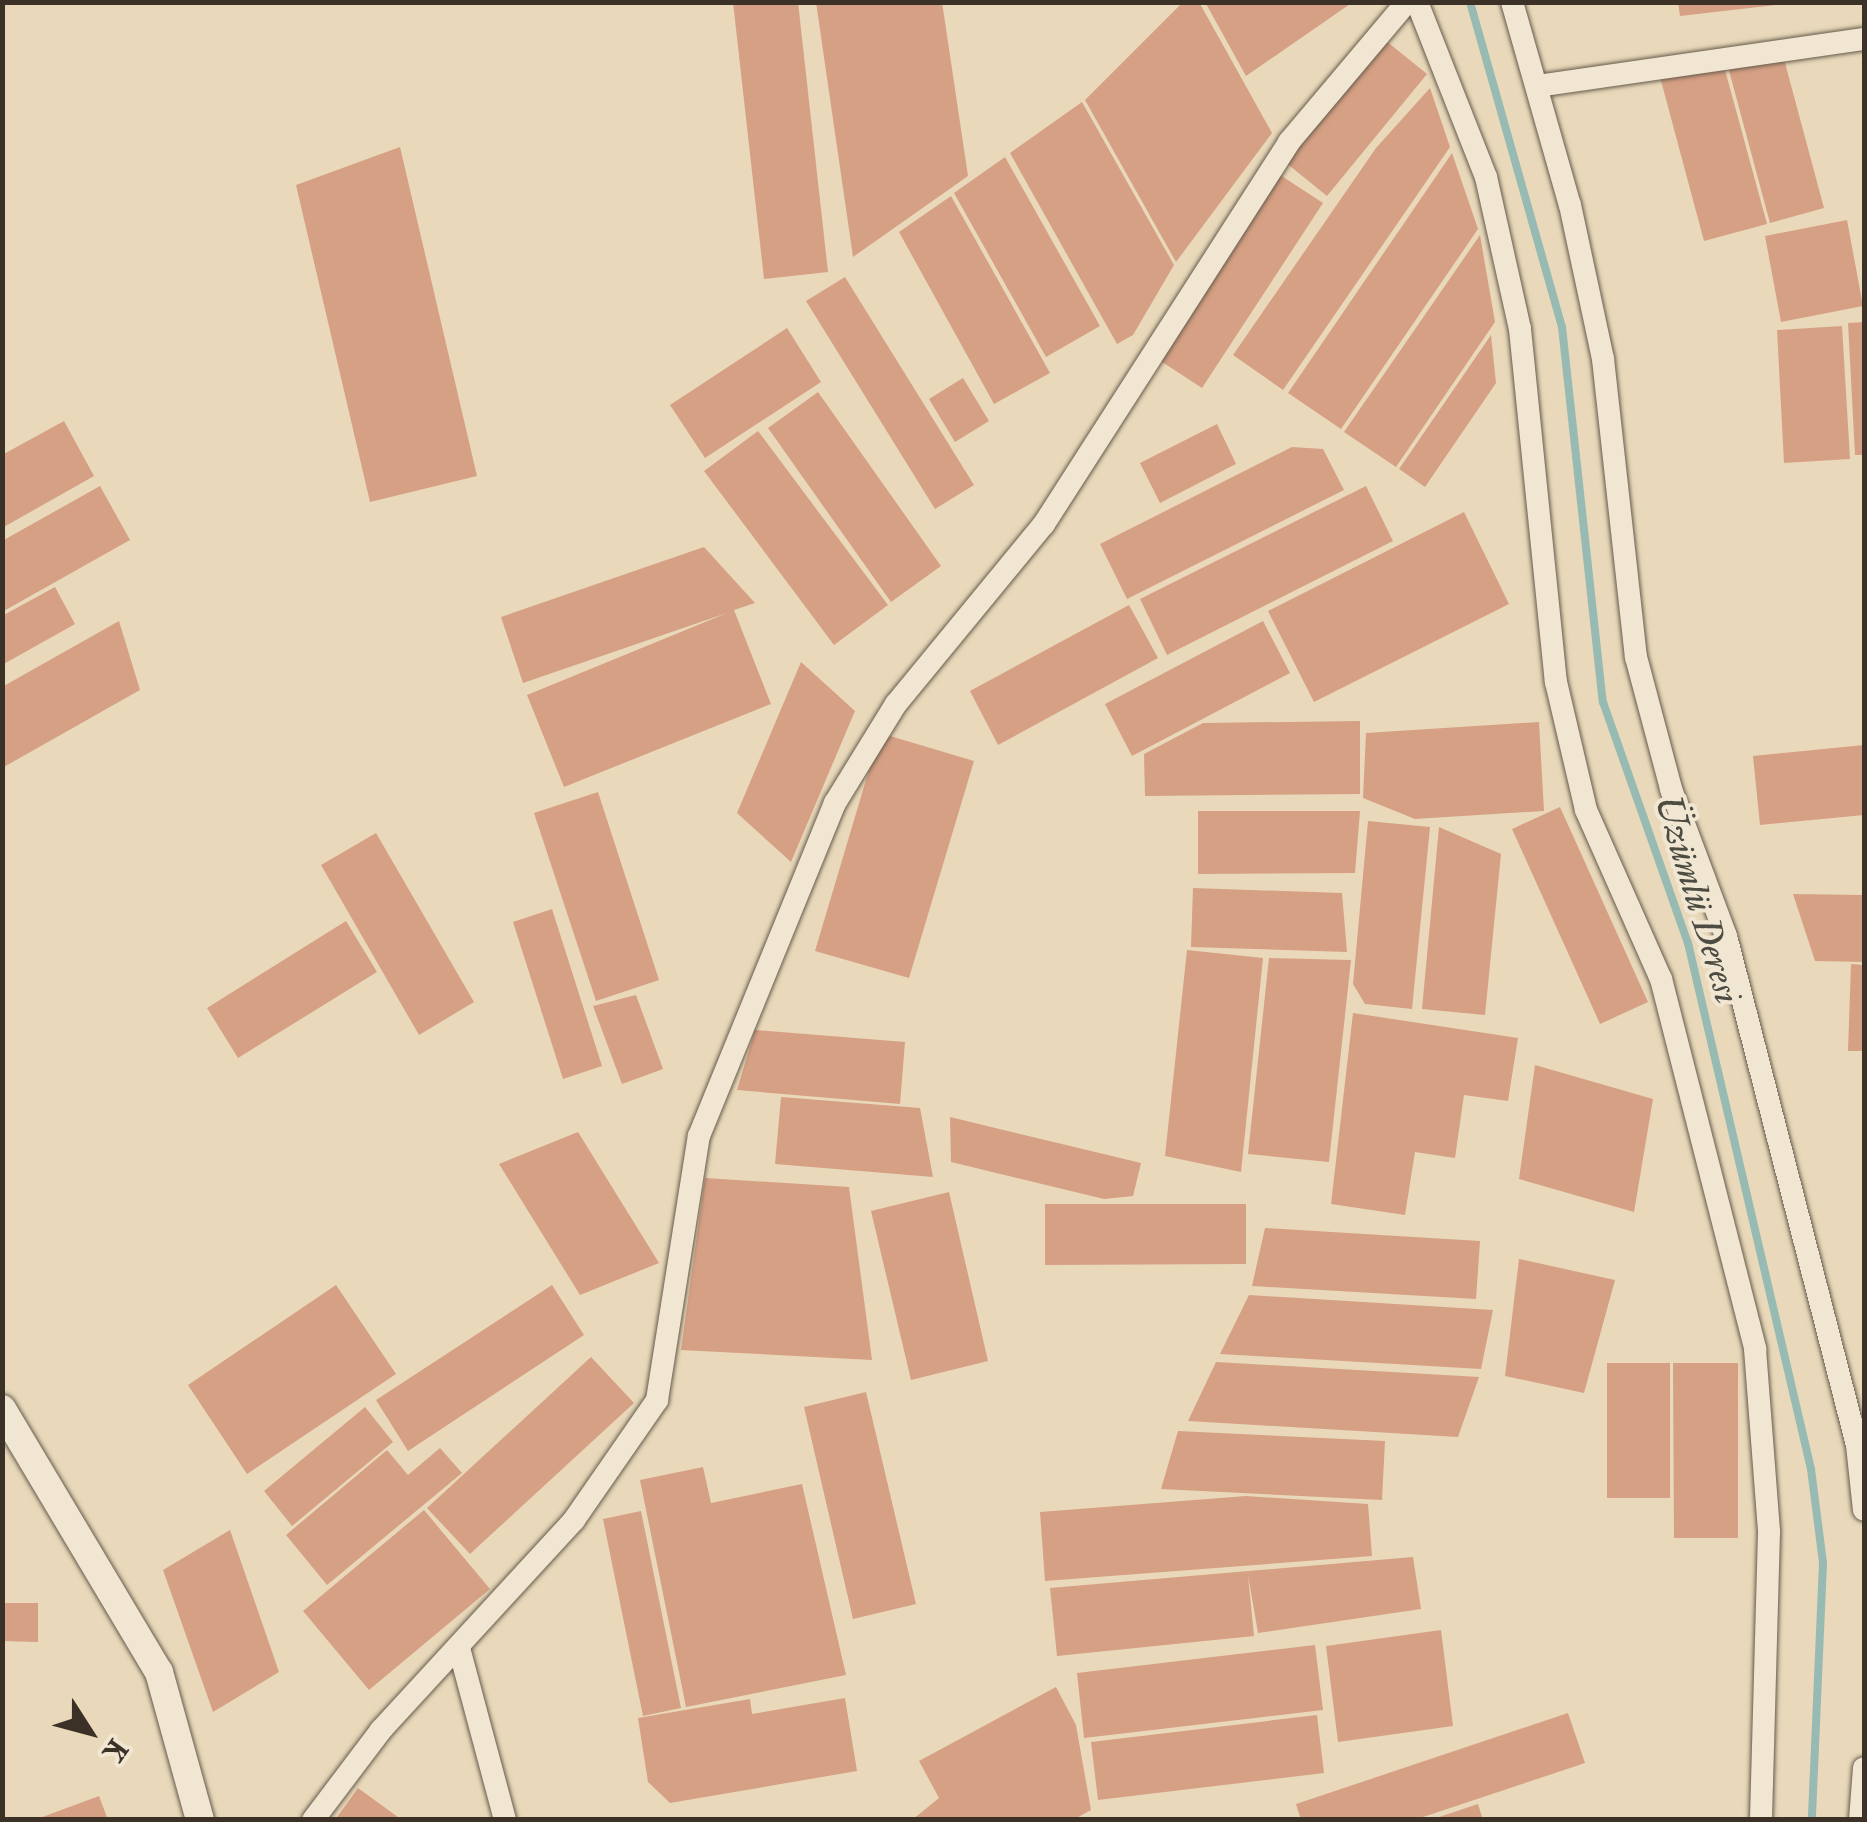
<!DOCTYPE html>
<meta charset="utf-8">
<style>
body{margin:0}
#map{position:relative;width:1867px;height:1822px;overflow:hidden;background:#e9d9ba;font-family:"IM FELL Double Pica",serif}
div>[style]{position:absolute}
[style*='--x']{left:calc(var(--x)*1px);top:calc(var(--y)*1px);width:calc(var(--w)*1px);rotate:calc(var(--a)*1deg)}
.stream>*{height:8px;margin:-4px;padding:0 4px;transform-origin:4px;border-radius:4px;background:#97bab3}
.building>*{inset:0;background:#d6a084}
.roads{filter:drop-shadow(0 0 2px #665b4c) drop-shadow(0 0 2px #665b4c)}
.minor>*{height:22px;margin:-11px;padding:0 11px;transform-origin:11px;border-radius:11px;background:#f1e6d2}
.tertiary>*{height:28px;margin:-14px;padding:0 14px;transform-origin:14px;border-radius:14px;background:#f1e6d2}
span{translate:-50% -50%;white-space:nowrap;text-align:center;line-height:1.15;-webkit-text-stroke:8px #f1e6d2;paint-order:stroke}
.water-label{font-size:38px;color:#4d4c43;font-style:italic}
.frame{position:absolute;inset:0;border:5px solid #3b3127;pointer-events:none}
.north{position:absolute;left:40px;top:1682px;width:100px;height:100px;-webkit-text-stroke:8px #f1e6d2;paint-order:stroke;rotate:126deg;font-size:28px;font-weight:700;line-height:40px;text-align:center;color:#3b3127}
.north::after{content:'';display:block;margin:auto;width:35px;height:45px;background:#3b3127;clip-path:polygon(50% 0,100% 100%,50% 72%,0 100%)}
</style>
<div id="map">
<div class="stream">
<i style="--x:1470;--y:2;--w:338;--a:74.2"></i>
<i style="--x:1562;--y:327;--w:377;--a:83.8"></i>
<i style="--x:1603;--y:702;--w:256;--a:70.6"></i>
<i style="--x:1688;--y:943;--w:540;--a:76.84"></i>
<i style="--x:1811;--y:1469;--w:95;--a:82.7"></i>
<i style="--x:1823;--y:1563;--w:257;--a:92.5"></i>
</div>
<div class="building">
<i style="clip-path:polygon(733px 2px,798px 2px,828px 272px,764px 279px)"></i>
<i style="clip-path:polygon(816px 2px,942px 2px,968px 176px,853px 257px)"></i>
<i style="clip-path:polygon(1183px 2px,1199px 2px,1272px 133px,1176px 262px,1085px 100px)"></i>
<i style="clip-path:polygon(1205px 2px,1353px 2px,1246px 76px)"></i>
<i style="clip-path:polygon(1678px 2px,1776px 2px,1776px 5px,1680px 16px)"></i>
<i style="clip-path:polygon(1380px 36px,1427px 74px,1327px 196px,1280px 158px)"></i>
<i style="clip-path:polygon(1781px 48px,1824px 208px,1770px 223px,1727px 63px)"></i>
<i style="clip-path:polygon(1722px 59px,1767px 224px,1704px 241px,1660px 77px)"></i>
<i style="clip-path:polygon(1430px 88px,1450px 147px,1283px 390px,1233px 355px,1376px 148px)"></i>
<i style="clip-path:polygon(1082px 102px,1174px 265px,1133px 335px,1117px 344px,1010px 153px)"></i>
<i style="clip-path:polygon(400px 147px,477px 476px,370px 502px,296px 185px)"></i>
<i style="clip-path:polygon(1452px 153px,1478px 229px,1341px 429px,1288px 393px)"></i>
<i style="clip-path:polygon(1005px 157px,1100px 326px,1046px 357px,954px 193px)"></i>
<i style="clip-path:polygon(1274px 171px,1323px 203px,1202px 388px,1153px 356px)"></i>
<i style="clip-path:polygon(951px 196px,1050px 373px,994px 404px,899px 232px)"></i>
<i style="clip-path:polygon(1847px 220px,1863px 306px,1781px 322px,1765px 236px)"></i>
<i style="clip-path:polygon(1480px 235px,1495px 322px,1396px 467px,1344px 432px)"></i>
<i style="clip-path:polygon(845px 277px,974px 485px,935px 509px,806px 301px)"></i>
<i style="clip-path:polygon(1864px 322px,1864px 455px,1855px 455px,1848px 323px)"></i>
<i style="clip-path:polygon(1842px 326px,1850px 459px,1784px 463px,1777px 330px)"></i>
<i style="clip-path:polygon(787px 328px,821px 382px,705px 458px,670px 405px)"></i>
<i style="clip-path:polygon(1491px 335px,1496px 383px,1425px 487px,1399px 469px)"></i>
<i style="clip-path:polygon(963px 378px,989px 421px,955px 442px,929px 399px)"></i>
<i style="clip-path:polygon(818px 392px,941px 566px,891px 602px,768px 428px)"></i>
<i style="clip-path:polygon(64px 421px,94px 476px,2px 528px,2px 455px)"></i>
<i style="clip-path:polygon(1217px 424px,1236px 464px,1160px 503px,1140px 463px)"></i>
<i style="clip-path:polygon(758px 431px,888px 605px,834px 645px,704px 471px)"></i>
<i style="clip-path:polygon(1292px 447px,1323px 449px,1344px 490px,1127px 599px,1100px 544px)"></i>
<i style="clip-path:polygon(100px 486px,130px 540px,2px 612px,2px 541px)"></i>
<i style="clip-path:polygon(1366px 486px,1393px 541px,1167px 655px,1140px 599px)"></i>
<i style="clip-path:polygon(1464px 512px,1509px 604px,1314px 702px,1268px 611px)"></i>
<i style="clip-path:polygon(704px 547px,755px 603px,734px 610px,771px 704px,564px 787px,527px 695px,727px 613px,523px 683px,501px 617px)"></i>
<i style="clip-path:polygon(55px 587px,75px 624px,2px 665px,2px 616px)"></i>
<i style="clip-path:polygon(1129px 605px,1158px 658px,998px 745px,970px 691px)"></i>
<i style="clip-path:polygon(119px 621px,140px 690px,2px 768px,2px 687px)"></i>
<i style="clip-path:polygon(1263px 621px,1290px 673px,1132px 756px,1105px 704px)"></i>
<i style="clip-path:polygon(801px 662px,855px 711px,791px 862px,737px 813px)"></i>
<i style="clip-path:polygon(1360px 721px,1360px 794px,1145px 796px,1144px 754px,1203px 723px)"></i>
<i style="clip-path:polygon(1539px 722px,1544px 811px,1415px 819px,1363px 798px,1366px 733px)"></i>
<i style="clip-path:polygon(880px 733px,974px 761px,909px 978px,815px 951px)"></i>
<i style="clip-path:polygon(1864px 745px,1864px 815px,1760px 825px,1753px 756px)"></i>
<i style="clip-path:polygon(598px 792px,659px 980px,596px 1001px,534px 813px)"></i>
<i style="clip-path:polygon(1560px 807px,1648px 1002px,1600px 1024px,1512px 829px)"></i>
<i style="clip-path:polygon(1198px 811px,1360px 811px,1355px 873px,1198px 874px)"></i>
<i style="clip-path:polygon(1368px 821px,1430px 827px,1412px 1009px,1365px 1004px,1353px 984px)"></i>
<i style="clip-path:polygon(1439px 827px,1501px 854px,1485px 1015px,1422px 1009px)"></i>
<i style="clip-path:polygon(376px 833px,474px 1002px,419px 1035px,321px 865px)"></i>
<i style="clip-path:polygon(1193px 888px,1342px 893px,1347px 952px,1191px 947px)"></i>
<i style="clip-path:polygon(1793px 894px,1864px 895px,1864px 962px,1815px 961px)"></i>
<i style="clip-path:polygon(552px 909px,602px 1066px,563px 1079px,513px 922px)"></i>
<i style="clip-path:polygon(346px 921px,377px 972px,238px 1058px,207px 1008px)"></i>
<i style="clip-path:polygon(1187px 950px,1263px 958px,1241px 1172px,1165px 1156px)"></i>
<i style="clip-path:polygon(1269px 958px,1351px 960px,1329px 1162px,1248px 1154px)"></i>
<i style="clip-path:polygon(1851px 964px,1864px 965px,1864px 1051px,1848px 1051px)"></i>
<i style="clip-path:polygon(636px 995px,663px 1069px,622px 1084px,593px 1006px)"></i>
<i style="clip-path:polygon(1353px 1013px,1518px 1038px,1508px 1101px,1464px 1095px,1455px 1158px,1415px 1152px,1405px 1215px,1331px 1204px)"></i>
<i style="clip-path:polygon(755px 1030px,905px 1042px,900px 1104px,737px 1090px)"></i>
<i style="clip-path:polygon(1535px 1065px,1653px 1099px,1634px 1212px,1519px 1179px)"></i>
<i style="clip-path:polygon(781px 1097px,920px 1108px,933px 1177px,775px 1164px)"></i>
<i style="clip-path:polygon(950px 1117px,1141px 1163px,1133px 1196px,1104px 1199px,951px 1162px)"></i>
<i style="clip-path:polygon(578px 1132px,659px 1263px,580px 1295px,499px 1164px)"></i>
<i style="clip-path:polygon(705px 1178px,849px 1187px,872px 1360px,681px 1350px)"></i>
<i style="clip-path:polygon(949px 1192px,988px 1361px,911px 1380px,871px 1211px)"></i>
<i style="clip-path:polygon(1045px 1204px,1246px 1204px,1246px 1264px,1045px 1265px)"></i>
<i style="clip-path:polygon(1265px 1228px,1480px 1241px,1476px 1299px,1252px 1286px)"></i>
<i style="clip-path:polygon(1519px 1259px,1615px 1280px,1584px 1393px,1505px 1376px)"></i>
<i style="clip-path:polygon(336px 1285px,396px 1374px,247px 1474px,188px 1385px)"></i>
<i style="clip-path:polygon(552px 1285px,584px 1335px,408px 1451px,376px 1400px)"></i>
<i style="clip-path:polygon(1249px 1295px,1493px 1310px,1481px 1369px,1220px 1354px)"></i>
<i style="clip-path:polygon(591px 1357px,634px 1403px,470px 1554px,427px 1508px)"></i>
<i style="clip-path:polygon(1216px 1362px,1479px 1377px,1458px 1437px,1188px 1421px)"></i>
<i style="clip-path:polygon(1607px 1363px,1670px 1363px,1670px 1498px,1607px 1498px)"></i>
<i style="clip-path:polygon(1673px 1363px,1738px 1363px,1738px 1538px,1674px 1538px)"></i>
<i style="clip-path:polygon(866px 1392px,916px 1604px,853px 1619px,804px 1407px)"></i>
<i style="clip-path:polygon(365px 1407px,393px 1442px,292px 1526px,264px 1491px)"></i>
<i style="clip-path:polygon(1178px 1431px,1385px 1441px,1382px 1500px,1161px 1489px)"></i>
<i style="clip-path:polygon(440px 1448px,462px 1473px,327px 1585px,286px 1535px,387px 1450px,408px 1475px)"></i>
<i style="clip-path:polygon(703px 1467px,711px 1503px,802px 1484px,846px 1675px,686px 1707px,640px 1480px)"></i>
<i style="clip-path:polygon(1246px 1496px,1368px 1504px,1372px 1556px,1045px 1581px,1040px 1512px)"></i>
<i style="clip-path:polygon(424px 1510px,490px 1589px,369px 1690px,303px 1611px)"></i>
<i style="clip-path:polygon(641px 1511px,681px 1708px,643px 1716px,603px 1519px)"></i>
<i style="clip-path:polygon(230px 1530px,279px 1672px,213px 1712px,163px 1570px)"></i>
<i style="clip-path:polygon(1413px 1557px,1421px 1609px,1258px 1633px,1248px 1575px,1254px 1636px,1057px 1656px,1050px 1588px)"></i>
<i style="clip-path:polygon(2px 1603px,38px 1603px,38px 1642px,2px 1641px)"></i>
<i style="clip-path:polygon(1441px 1630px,1453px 1726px,1338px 1742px,1326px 1646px)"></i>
<i style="clip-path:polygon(1315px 1645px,1323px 1710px,1084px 1738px,1077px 1673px)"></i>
<i style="clip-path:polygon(1056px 1687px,1076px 1725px,1091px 1810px,1073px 1820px,912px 1820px,939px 1798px,919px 1761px)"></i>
<i style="clip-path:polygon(845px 1698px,857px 1771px,670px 1803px,648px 1782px,638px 1718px,750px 1699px,752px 1714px)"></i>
<i style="clip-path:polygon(1568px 1713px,1585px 1763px,1414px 1820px,1301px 1820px,1296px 1804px)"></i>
<i style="clip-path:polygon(1317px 1715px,1324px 1773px,1098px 1800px,1091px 1742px)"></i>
<i style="clip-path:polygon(358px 1788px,402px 1820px,335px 1820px)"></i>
<i style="clip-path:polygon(99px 1796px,108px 1820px,37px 1820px,37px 1819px)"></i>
<i style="clip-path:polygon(1478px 1804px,1483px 1820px,1433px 1820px,1433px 1819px)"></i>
</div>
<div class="roads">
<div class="minor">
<i style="--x:1417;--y:2;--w:188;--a:68.5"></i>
<i style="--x:1486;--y:177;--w:156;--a:77.4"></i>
<i style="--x:1520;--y:329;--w:355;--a:84.2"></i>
<i style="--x:1556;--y:682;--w:131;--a:76.8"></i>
<i style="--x:1586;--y:810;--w:185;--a:66.1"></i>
<i style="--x:1661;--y:979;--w:382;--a:75.7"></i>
<i style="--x:1755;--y:1349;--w:184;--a:85.6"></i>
<i style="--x:1769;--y:1532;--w:288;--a:91.6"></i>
<i style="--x:1512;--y:2;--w:211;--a:74.1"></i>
<i style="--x:1570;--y:205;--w:157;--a:77.9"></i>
<i style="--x:1603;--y:359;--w:300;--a:83.7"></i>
<i style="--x:1636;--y:657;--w:137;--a:75.1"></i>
<i style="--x:1671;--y:789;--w:157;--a:69.5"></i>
<i style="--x:1726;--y:936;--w:526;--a:75.57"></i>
<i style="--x:1857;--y:1445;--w:65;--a:83.9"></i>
<i style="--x:1537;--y:86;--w:330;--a:-8.2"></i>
<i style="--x:459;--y:1648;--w:178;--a:75"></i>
<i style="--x:313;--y:1820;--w:113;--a:-52.9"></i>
<i style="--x:381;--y:1730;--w:285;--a:-47.4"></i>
<i style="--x:574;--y:1520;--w:146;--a:-55.3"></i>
<i style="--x:657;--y:1400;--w:267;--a:-81"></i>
<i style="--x:699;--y:1136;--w:360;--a:-67.8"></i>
<i style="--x:835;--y:803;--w:116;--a:-58.4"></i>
<i style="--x:896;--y:704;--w:233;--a:-50.6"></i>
<i style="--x:1044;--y:524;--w:454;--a:-57.3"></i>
<i style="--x:1289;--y:142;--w:183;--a:-49.9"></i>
<i style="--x:1860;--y:1820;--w:52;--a:-85.6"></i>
</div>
<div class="tertiary">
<i style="--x:2;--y:1409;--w:306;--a:59.2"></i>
<i style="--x:159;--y:1672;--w:154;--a:74.5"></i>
</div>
</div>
<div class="water-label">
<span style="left:1697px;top:899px;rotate:73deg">Üzümlü Deresi</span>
</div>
<div class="frame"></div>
<div class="north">K</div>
</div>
